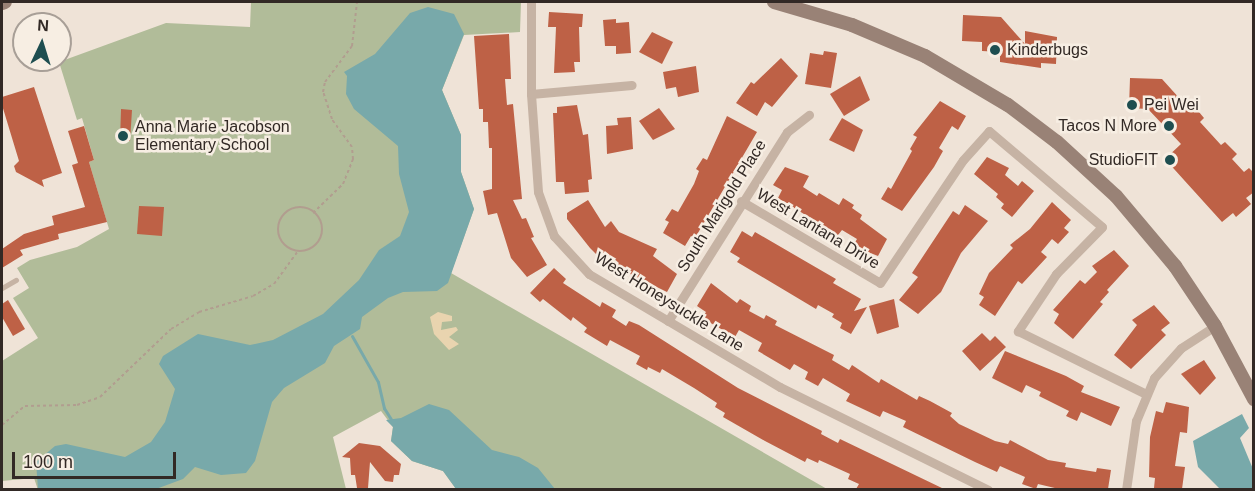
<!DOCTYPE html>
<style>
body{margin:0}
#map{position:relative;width:1255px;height:491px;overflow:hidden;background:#efe3d7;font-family:Arial,sans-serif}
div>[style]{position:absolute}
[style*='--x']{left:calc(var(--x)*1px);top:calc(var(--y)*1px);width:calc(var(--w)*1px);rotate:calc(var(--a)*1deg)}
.green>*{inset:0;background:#b1bc99}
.sand>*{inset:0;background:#e9d4af}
.water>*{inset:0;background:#78a9aa}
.stream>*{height:3px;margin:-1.5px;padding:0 1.5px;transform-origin:1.5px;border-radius:1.5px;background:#78a9aa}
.building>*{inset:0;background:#be6146}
.path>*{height:2px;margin-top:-1px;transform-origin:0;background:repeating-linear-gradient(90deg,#b19d8f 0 3px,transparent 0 6px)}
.path>.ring{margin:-1px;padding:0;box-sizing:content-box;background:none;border:2px solid #b19d8f;border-radius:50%}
.lane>*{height:4.5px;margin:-2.25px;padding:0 2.25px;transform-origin:2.25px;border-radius:2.25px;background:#c6b3a4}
.street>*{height:9px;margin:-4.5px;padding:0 4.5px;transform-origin:4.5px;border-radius:4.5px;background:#c6b3a4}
.secondary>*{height:14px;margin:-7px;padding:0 7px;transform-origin:7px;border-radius:7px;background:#998276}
.dots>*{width:16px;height:16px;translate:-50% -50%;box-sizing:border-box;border:3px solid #f7eee3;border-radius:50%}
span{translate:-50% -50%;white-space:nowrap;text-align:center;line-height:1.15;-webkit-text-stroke:5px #f7eee3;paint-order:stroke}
.poi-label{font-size:16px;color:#322925}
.left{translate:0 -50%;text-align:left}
.right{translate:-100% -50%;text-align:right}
.street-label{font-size:16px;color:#322925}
.frame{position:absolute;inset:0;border:3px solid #322925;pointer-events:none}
.north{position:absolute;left:12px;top:12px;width:60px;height:60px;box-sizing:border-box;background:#f7eee3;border:2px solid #a89f97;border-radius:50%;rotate:4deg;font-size:16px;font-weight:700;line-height:24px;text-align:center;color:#322925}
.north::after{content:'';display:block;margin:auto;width:21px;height:27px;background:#1e4e50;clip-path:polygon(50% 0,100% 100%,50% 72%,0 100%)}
.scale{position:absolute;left:12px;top:452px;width:164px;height:27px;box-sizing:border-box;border:3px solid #322925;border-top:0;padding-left:8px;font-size:18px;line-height:21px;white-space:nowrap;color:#322925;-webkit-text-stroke:4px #f7eee3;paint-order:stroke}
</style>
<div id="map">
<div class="green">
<i style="clip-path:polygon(251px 2px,521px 2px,520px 32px,464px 35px,442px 90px,461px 135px,461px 172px,474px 209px,451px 273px,827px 489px,456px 489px,443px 471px,412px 461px,391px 441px,393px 427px,381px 411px,333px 437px,346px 489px,38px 490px,34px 478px,2px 481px,2px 361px,38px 338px,13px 298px,29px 288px,17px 268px,30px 260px,77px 247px,109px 229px,89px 162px,94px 160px,82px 118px,77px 120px,59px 62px,166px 23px,250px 27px)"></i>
</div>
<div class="sand">
<i style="clip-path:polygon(438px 312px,452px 316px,452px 321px,442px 322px,441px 330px,456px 327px,458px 330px,449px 337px,459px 344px,449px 350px,434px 334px,430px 317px)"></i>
</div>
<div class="water">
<i style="clip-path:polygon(428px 7px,454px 14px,464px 34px,442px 90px,461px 135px,461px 172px,474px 209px,448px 283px,437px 291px,403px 292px,388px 298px,362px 317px,360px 329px,334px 346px,325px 363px,284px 388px,272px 402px,255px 461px,246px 473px,221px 475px,195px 467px,183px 479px,156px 489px,38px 489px,36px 462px,55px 446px,66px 444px,125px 457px,151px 442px,165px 422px,175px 389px,159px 364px,163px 356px,198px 334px,250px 345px,273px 340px,323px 314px,359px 280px,379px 250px,400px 236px,409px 212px,399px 174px,398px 146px,354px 109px,346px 94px,347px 76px,344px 72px,375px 54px,410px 13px)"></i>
<i style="clip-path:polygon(429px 404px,449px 410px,492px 450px,519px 457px,538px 468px,555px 489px,456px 489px,443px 471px,412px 461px,391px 441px,393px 427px,386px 420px,401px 418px)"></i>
<i style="clip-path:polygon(1242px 414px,1249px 428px,1240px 438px,1253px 469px,1253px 489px,1220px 489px,1198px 467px,1193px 441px)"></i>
</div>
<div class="stream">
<i style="--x:352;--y:336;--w:53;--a:60.5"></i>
<i style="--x:378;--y:382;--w:27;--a:77"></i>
<i style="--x:384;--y:408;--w:13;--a:58"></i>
</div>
<div class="building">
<i style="clip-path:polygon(549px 12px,583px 14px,582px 27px,579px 27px,580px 62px,574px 62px,575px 72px,554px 73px,556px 27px,548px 27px)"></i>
<i style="clip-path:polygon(963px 15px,1001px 17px,1025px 44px,1025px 31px,1057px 37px,1056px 64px,1041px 63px,1041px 68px,1000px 62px,1000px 52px,982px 51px,982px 42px,962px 41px)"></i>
<i style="clip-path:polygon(616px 19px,616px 23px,629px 22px,631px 53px,616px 54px,616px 46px,605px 46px,603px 20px)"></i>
<i style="clip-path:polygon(652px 32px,673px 42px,662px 64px,639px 52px)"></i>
<i style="clip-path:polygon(509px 34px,511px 79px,505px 79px,507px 105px,513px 104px,522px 199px,513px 200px,522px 219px,526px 218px,534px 237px,531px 238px,547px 265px,527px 277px,511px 258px,497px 213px,488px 215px,483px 191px,492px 189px,492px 148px,489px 148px,488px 122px,483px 122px,483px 109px,479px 109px,474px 36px)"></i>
<i style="clip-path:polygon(824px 51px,837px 53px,831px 88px,805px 84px,810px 53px,823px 55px)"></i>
<i style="clip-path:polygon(781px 58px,798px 76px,772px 107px,765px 102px,757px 116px,736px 103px,751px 82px,754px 84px)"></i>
<i style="clip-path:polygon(696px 66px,699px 92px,678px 97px,676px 87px,666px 89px,663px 72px)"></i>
<i style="clip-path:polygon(860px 76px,870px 100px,844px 116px,830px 94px)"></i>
<i style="clip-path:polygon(1130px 78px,1162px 79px,1190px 110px,1194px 106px,1204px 118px,1200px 122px,1221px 145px,1225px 142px,1237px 154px,1232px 159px,1244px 172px,1249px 168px,1254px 173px,1254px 192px,1246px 198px,1251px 204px,1236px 217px,1233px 213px,1222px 222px,1165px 159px,1181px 144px,1148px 109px,1129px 108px)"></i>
<i style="clip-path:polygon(34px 87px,62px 173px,42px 180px,44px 187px,16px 172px,14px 166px,19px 161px,2px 105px,2px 97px)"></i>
<i style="clip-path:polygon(940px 101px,966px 116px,958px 130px,952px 126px,939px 148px,943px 151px,934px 167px,902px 211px,881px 199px,888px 187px,891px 189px,912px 151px,910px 149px,917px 137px,913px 135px)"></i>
<i style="clip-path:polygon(577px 105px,583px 135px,588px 134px,592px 179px,588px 180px,589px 192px,565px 194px,564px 182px,556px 182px,553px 113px,557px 113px,557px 107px)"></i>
<i style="clip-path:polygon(659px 108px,675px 129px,653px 140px,639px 121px)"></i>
<i style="clip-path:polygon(121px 109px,132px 110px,130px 141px,120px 141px)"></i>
<i style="clip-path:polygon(727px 116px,757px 132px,695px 238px,691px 236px,685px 246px,663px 233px,669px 222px,665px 220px,672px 209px,678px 212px,694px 184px,699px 171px,696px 169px,703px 158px,707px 160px)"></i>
<i style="clip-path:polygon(631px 117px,633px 149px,607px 154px,606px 126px,618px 125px,617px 118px)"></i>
<i style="clip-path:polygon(842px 118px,863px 130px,854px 152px,829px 140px)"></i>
<i style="clip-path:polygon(84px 126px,94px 160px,89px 162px,107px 222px,58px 234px,59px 239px,20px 250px,23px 255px,2px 268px,2px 249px,24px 234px,54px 225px,52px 216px,85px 207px,72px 165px,78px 163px,68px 131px)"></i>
<i style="clip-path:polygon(987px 157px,1009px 168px,1005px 175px,1018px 186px,1022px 181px,1034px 191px,1012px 217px,1001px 208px,1004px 204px,996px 197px,998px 194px,974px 174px)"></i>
<i style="clip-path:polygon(785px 167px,809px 176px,803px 187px,817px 196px,819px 193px,839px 205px,843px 198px,854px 205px,852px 208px,862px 215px,860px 219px,887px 239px,878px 256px,853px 246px,857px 239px,842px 230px,838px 235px,778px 198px,782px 190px,773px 185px)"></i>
<i style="clip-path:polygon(588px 200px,605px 227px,611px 221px,619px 232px,657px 249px,653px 256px,677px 274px,667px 292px,616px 267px,619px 263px,605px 251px,599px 257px,590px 248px,567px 219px,567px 213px)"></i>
<i style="clip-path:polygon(1052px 202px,1071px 220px,1064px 228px,1069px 232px,1058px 244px,1052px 239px,1041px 252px,1047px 257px,1022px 284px,1018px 281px,995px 316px,979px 305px,984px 297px,979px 294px,989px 273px,1013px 248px,1010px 245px,1030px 229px)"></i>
<i style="clip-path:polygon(965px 205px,988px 221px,961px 253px,941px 292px,918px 314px,899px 300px,918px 277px,912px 273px,953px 211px,959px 215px)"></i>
<i style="clip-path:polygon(139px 206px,164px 207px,162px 236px,137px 234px)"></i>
<i style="clip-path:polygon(742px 231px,752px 237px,755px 232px,836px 279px,833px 283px,861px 299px,854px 311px,867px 307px,851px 334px,840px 328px,842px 323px,832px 317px,834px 314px,818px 305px,816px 309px,737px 262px,740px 258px,730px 252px)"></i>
<i style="clip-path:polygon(1114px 250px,1129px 266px,1107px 290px,1109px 292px,1100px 302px,1103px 304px,1073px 339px,1054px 323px,1059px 314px,1053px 310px,1080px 280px,1085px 284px,1097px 272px,1092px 266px)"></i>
<i style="clip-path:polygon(554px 268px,566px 279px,563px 283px,600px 307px,602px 302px,616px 310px,612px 317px,626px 326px,629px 321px,639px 325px,738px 388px,822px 431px,821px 434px,838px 443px,840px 439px,944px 489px,856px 489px,859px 484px,848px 479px,850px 474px,819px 460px,818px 463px,807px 458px,805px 462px,765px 441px,723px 417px,725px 413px,715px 407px,717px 403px,694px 388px,662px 369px,660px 373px,648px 367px,647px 370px,636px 364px,640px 356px,610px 340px,607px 346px,584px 332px,587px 328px,573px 317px,571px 321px,543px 299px,540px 302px,530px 293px)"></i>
<i style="clip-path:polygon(711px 283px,737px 303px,740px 299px,751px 306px,749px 311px,764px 319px,766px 315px,777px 321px,775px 325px,834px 355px,832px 360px,849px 370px,852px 365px,879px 383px,881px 379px,917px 400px,919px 396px,930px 401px,952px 413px,950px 416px,959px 424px,995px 441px,1008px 444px,1010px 440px,1048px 460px,1066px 463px,1065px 467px,1096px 472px,1097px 468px,1111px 470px,1108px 489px,1059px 489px,1038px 484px,1036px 489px,1022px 484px,1025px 477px,1000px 466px,997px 472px,975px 462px,903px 427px,906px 421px,883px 411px,880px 417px,846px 401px,850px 394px,823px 378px,818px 386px,805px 379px,808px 372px,794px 364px,790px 370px,758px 351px,762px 343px,739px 330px,735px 337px,702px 318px,706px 312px,697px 306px)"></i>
<i style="clip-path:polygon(894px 299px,899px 327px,877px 334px,869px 306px)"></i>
<i style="clip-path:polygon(8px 300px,25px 329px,13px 336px,2px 317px,2px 304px)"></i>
<i style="clip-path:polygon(1154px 305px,1170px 323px,1161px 330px,1166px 335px,1131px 369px,1114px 355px,1137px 325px,1132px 320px)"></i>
<i style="clip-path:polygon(982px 333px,990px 341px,995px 336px,1006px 347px,980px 371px,962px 351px)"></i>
<i style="clip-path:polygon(1005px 351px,1066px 376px,1084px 386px,1081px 392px,1120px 407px,1111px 426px,1081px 412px,1077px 421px,1066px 416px,1069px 411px,1039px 396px,1041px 392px,1026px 385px,1022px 393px,992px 378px)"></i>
<i style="clip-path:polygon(1204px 360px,1216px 378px,1200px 395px,1181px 374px)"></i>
<i style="clip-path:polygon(1166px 402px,1189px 407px,1187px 433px,1180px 432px,1175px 466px,1185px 467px,1182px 489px,1154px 488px,1155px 478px,1149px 477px,1150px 437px,1156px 411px,1163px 413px)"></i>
<i style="clip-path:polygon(359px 443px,380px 446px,401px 464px,399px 475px,394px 475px,393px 482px,385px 481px,370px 462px,368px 488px,357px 488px,355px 475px,351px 475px,350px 458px,342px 457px)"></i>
</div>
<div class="path">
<i class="ring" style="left:278px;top:207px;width:42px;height:42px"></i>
<i style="--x:313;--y:213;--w:42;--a:-44"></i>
<i style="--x:343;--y:184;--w:27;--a:-68"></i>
<i style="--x:353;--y:159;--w:12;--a:-95"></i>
<i style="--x:352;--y:147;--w:34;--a:-126"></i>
<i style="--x:332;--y:119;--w:28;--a:-108"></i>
<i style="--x:323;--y:92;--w:10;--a:-79"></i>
<i style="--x:325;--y:82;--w:45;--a:-53.1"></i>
<i style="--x:352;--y:46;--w:44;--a:-83.5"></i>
<i style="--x:2;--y:425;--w:30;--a:-40"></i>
<i style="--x:25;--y:406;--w:52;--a:-1.1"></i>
<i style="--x:77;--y:405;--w:24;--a:-19"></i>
<i style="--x:100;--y:397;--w:98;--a:-43.8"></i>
<i style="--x:171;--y:329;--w:33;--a:-31"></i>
<i style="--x:199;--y:312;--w:56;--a:-16.5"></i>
<i style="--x:253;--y:296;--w:24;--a:-30"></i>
<i style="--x:274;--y:284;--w:41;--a:-54"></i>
</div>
<div class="lane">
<i style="--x:2;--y:288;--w:16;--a:-30"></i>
</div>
<div class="street">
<i style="--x:531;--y:2;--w:92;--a:90"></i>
<i style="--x:531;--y:94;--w:98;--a:85.9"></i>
<i style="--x:538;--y:192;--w:47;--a:70"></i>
<i style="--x:554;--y:236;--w:52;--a:47.4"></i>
<i style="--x:589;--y:274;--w:222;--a:30.6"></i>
<i style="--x:780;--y:387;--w:232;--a:26.3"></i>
<i style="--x:531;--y:94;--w:101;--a:-5.1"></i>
<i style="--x:741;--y:201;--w:161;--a:30.5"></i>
<i style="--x:880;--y:283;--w:148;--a:-56"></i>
<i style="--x:963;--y:160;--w:39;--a:-48"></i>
<i style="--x:989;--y:131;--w:148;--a:40.3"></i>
<i style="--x:1102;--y:227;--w:66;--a:134.4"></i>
<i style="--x:1056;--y:274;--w:69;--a:123.7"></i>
<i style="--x:1018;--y:331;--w:143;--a:26.2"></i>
<i style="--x:668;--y:321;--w:223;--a:-57.8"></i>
<i style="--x:787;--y:132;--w:28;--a:-38"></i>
<i style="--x:1126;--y:490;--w:70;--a:-81.8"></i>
<i style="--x:1136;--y:421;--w:47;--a:-67.3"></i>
<i style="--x:1154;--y:378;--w:40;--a:-48"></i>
<i style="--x:1181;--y:348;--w:40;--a:-32.9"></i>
</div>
<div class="secondary">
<i style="--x:774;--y:2;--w:81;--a:16.4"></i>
<i style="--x:852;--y:25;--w:79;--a:23"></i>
<i style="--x:925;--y:56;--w:96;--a:30.6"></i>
<i style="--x:1008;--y:105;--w:61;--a:37.1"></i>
<i style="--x:1057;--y:142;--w:80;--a:42.5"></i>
<i style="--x:1116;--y:196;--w:92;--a:49.9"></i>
<i style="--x:1175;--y:266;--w:72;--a:56.3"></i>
<i style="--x:1215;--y:326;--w:83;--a:61.9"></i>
<i style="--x:2;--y:3;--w:3;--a:-18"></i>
</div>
<div class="dots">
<i style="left:995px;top:50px;background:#1e4e50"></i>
<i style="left:1132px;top:105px;background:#1e4e50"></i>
<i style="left:1169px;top:126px;background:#1e4e50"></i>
<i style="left:123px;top:136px;background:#1e4e50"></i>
<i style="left:1170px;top:160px;background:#1e4e50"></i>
</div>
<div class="poi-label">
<span class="left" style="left:1007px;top:50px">Kinderbugs</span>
<span class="left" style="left:1144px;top:105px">Pei Wei</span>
<span class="right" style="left:1157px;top:126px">Tacos N More</span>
<span class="left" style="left:135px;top:136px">Anna Marie Jacobson<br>Elementary School</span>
<span class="right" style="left:1158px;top:160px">StudioFIT</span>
</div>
<div class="street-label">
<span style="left:722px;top:206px;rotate:-58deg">South Marigold Place</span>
<span style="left:818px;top:229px;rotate:31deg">West Lantana Drive</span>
<span style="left:669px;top:302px;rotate:32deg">West Honeysuckle Lane</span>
</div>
<div class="frame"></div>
<div class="north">N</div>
<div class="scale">100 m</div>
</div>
